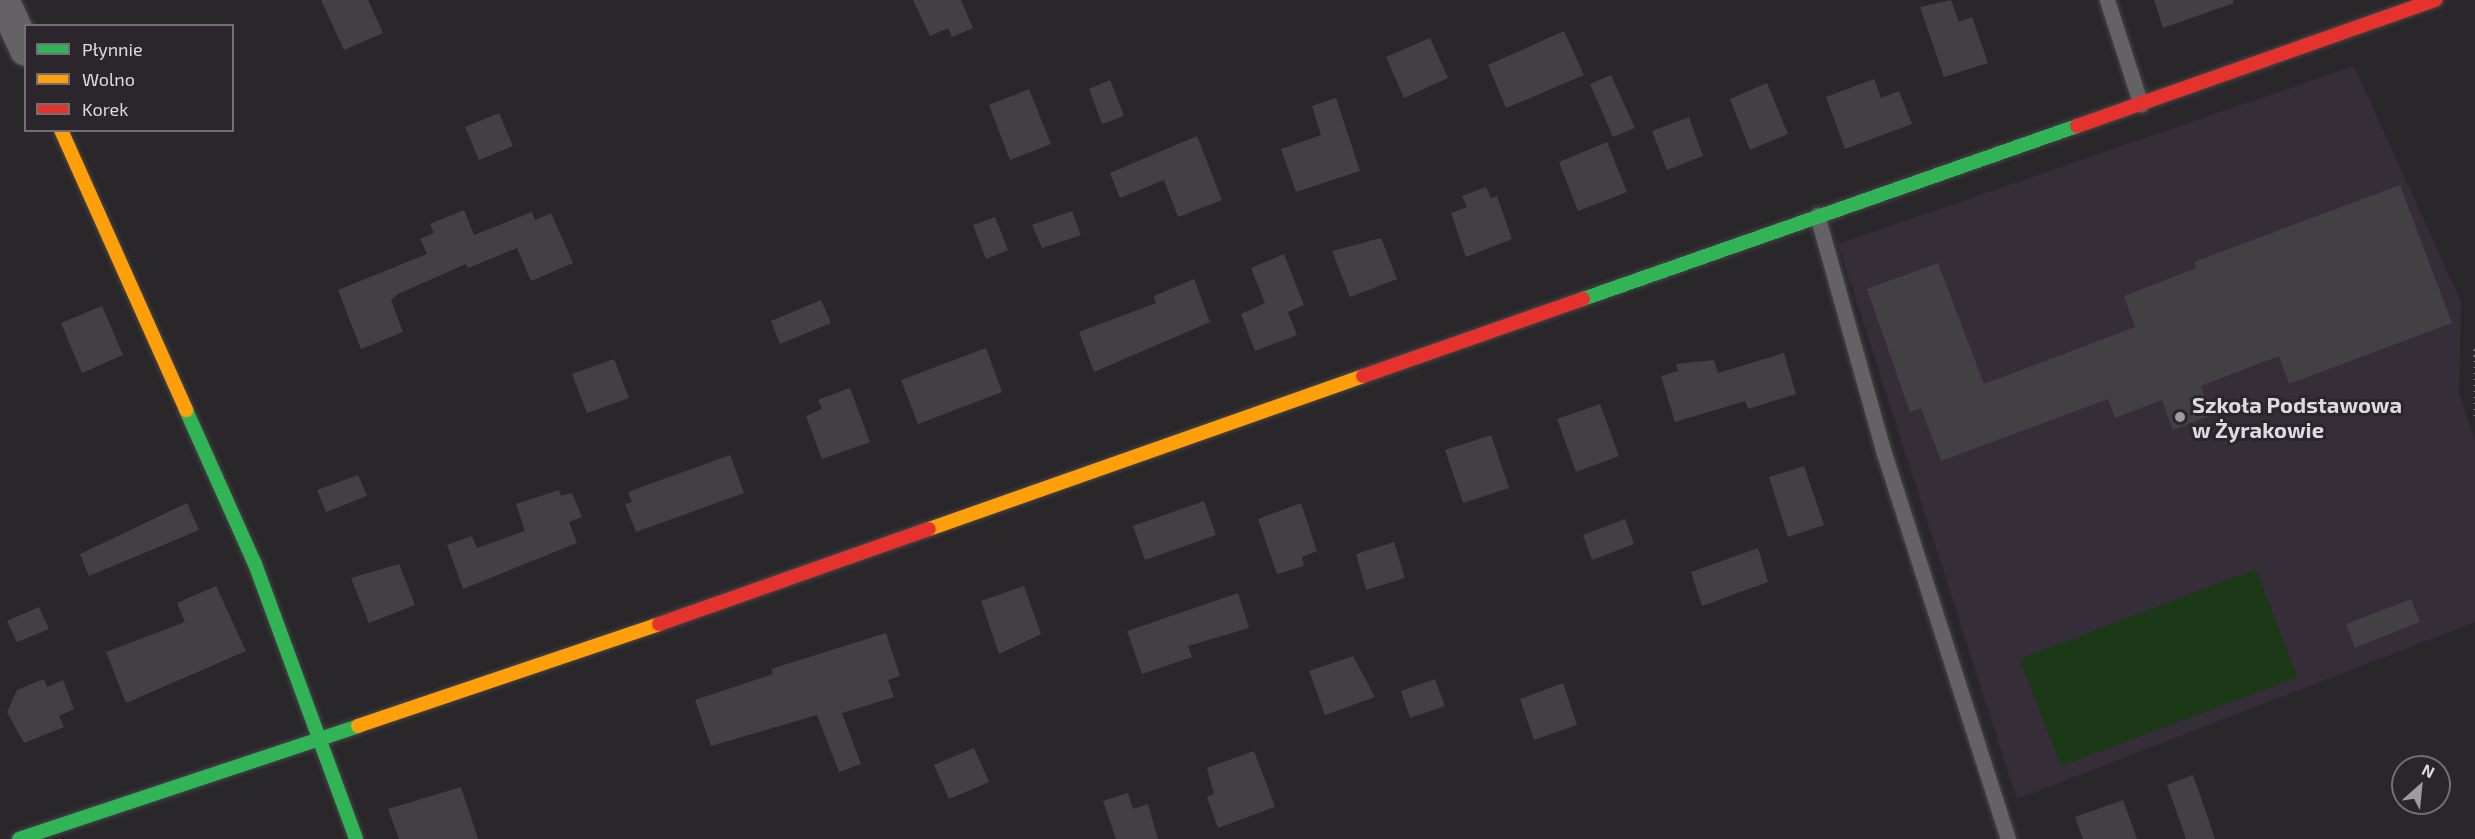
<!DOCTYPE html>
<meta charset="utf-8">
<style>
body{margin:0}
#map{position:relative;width:2475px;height:839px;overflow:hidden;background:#2a272b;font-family:"Exo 2",sans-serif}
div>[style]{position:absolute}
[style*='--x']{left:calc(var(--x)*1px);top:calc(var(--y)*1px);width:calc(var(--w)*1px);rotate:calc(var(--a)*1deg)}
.built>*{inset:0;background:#352d37}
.green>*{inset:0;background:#1b3917}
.building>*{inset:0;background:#434043}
.path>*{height:4px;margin-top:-2px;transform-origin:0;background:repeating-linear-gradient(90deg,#646265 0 1.5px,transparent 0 6px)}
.roads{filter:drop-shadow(0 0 2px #474548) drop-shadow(0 0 2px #474548)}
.lane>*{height:15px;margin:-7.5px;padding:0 7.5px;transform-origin:7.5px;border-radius:7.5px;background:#646265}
.street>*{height:32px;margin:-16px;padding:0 16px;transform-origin:16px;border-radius:16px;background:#646265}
.fast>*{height:14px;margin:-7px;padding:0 7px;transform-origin:7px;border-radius:7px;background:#30b455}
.slow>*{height:14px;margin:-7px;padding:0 7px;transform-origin:7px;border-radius:7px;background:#ff9f0a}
.jam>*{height:14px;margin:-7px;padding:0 7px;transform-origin:7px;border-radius:7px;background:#e5322d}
.dots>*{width:16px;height:16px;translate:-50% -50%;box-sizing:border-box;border:3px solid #2b262c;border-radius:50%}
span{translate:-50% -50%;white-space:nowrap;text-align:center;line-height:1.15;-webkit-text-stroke:6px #2b262c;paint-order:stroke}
.poi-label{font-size:22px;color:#dedbdf;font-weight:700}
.left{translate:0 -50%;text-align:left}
.legend{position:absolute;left:24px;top:24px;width:210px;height:108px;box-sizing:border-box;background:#2b262c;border:2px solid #736e74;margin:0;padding:8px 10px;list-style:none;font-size:18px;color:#dedbdf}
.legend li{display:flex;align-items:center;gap:12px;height:30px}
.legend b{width:30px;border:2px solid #736e74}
.north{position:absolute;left:2391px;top:755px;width:60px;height:60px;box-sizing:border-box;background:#2b262c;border:2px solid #736e74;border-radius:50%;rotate:27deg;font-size:16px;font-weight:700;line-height:24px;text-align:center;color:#dedbdf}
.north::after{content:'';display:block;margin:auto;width:21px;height:27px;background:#9f9ca0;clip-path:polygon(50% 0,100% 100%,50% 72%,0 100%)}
</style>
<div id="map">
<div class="built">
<i style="clip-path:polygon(2354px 66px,2461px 302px,2459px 393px,2475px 441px,2475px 622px,2017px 799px,1838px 244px)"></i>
</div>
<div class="green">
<i style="clip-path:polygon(2256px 569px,2297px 677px,2061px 766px,2020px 659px)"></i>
</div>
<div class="building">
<i style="clip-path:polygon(321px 0,368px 0,383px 33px,344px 50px)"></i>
<i style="clip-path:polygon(913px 0,961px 0,973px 28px,952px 37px,948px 28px,930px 36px)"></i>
<i style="clip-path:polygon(1951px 0,1959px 22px,1972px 17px,1988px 63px,1944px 77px,1920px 7px)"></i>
<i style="clip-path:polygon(2154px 0,2233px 0,2234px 3px,2163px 28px)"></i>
<i style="clip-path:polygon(1564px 31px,1584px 75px,1506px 108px,1488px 65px)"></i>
<i style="clip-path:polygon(1430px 38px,1448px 78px,1404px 98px,1386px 57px)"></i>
<i style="clip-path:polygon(1611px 75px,1635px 128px,1613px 137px,1590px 84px)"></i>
<i style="clip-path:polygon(1874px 79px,1881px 98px,1899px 91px,1912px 124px,1845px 149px,1826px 97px)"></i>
<i style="clip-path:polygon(1110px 80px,1124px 116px,1102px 124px,1089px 89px)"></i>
<i style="clip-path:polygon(1767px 83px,1788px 134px,1750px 150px,1730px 99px)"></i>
<i style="clip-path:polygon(1029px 89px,1051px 144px,1010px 160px,989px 105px)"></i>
<i style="clip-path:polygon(1336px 98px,1360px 171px,1296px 192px,1281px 149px,1321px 135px,1312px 106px)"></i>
<i style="clip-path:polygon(499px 113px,513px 146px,479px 160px,465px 127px)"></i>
<i style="clip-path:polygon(1689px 117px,1703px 156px,1667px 170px,1652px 131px)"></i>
<i style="clip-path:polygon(1197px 136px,1222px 200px,1178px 217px,1164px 180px,1120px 198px,1110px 173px)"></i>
<i style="clip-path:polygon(1607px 142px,1627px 192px,1578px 211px,1559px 162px)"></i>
<i style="clip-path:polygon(2400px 185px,2452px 323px,2289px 384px,2279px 356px,2201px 386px,2211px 415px,2173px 430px,2162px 400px,2115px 418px,2108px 399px,1941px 461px,1921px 408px,1910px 412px,1867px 289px,1938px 263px,1984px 384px,2135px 327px,2124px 296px,2196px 268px,2194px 262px)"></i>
<i style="clip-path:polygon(1486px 187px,1491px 198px,1497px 196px,1512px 239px,1466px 257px,1451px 213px,1467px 207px,1462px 196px)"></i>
<i style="clip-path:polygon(464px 210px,474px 235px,532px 212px,535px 220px,551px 213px,573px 263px,531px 281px,517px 248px,468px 268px,466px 264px,398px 294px,391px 300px,403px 332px,361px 349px,338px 290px,427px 254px,420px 239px,434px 233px,430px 224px)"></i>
<i style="clip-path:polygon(1072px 211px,1081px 235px,1042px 248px,1032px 225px)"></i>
<i style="clip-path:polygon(995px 217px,1008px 250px,986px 259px,973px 225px)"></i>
<i style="clip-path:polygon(1381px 238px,1397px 279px,1350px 297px,1332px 251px)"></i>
<i style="clip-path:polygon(1284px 254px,1304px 305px,1288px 312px,1297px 335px,1255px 351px,1241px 314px,1265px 303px,1251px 268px)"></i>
<i style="clip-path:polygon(1194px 279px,1210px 322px,1094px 372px,1079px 332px,1156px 303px,1154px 296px)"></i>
<i style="clip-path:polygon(821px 300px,831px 323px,780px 344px,771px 321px)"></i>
<i style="clip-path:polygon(102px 306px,123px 355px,82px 373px,61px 323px)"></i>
<i style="clip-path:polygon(986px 348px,1002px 392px,918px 424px,901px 380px)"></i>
<i style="clip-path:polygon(1784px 353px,1796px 394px,1748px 409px,1745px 401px,1675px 422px,1661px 376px,1678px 371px,1676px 364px,1714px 360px,1718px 373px)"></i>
<i style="clip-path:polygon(614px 359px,629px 398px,587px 413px,572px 374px)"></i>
<i style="clip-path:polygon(850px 388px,870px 442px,822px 459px,806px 416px,822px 409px,818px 400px)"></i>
<i style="clip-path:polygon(1600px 404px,1619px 456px,1576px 472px,1557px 419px)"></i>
<i style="clip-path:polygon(1491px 435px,1509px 488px,1463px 503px,1445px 450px)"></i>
<i style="clip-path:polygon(730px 455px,744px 493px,636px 532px,625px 504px,632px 502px,628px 492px)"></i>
<i style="clip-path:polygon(1804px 466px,1824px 525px,1788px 537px,1769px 477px)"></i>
<i style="clip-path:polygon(358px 475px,367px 496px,326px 512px,317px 490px)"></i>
<i style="clip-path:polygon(559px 490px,561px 496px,572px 493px,582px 517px,569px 522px,577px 543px,463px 589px,447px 545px,472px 536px,477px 548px,525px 531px,516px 504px)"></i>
<i style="clip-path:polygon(1204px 501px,1216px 535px,1145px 560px,1133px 526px)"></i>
<i style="clip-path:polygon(187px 503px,199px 530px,89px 576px,80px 554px)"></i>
<i style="clip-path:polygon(1301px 503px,1317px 551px,1302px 557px,1304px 566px,1277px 574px,1258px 519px)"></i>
<i style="clip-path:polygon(1625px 519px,1634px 544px,1592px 560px,1583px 535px)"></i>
<i style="clip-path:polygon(1394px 542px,1405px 578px,1366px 590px,1356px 554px)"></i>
<i style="clip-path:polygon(1758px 548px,1768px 582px,1702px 606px,1691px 572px)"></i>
<i style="clip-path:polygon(399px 564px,415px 605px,369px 623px,351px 578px)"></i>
<i style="clip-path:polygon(216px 586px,246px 651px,126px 703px,106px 652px,185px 622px,177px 603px)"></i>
<i style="clip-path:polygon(1024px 586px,1041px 634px,999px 654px,981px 601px)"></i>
<i style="clip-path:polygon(1238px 593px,1249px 628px,1188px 646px,1192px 657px,1142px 674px,1127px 631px)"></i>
<i style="clip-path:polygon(2411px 599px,2420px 622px,2355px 648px,2346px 624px)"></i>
<i style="clip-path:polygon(39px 607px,49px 629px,17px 642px,7px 621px)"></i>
<i style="clip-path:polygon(886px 633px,900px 676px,888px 680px,894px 697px,842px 713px,861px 764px,839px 772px,817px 715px,711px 746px,695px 700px,773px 674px,771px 669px)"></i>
<i style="clip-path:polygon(1353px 656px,1375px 697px,1325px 715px,1309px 671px)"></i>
<i style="clip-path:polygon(44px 679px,47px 687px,63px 680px,74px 709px,59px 716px,64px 727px,24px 743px,7px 712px,17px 690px)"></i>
<i style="clip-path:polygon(1435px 679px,1445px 706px,1410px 718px,1401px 691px)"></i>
<i style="clip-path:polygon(1563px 683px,1577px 725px,1534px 740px,1520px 699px)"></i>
<i style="clip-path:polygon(974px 748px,989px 782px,949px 799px,934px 765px)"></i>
<i style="clip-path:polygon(1254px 751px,1275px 807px,1218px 828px,1207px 797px,1214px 794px,1207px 768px)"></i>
<i style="clip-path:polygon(2193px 775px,2208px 818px,2215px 839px,2186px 839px,2182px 827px,2167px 785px)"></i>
<i style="clip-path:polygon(461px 787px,478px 839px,399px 839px,388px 809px)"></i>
<i style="clip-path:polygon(1128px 793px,1133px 809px,1148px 804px,1158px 839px,1116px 839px,1103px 801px)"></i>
<i style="clip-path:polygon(2123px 800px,2137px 839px,2083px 839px,2075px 817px)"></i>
</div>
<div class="path">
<i style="--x:2475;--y:349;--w:67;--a:90"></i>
</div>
<div class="roads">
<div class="lane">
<i style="--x:2107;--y:0;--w:110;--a:72.1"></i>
<i style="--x:1817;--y:215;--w:247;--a:74.3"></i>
<i style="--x:1884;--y:453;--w:405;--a:72.2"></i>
</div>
<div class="street">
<i style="--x:3;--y:0;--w:55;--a:65.3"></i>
</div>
<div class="fast">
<i style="--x:1583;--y:299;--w:523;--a:-19.3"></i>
<i style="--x:186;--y:410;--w:169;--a:65.9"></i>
<i style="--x:255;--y:564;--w:293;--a:69.8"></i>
<i style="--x:19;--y:839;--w:357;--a:-18.4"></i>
</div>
<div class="slow">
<i style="--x:61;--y:130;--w:307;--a:65.9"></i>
<i style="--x:929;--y:529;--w:460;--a:-19.4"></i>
<i style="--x:358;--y:726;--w:318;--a:-18.7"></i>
</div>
<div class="jam">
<i style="--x:2077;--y:126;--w:380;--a:-19.4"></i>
<i style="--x:1363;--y:376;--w:233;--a:-19.3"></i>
<i style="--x:659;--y:624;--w:286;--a:-19.4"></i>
</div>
</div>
<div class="dots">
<i style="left:2180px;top:417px;background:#9f9ca0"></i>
</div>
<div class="poi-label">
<span class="left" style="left:2192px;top:417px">Szkoła Podstawowa<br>w Żyrakowie</span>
</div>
<ul class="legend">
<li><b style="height:8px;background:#30b455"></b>Płynnie</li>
<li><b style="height:8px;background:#ff9f0a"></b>Wolno</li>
<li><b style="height:8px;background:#e5322d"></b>Korek</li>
</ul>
<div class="north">N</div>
</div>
